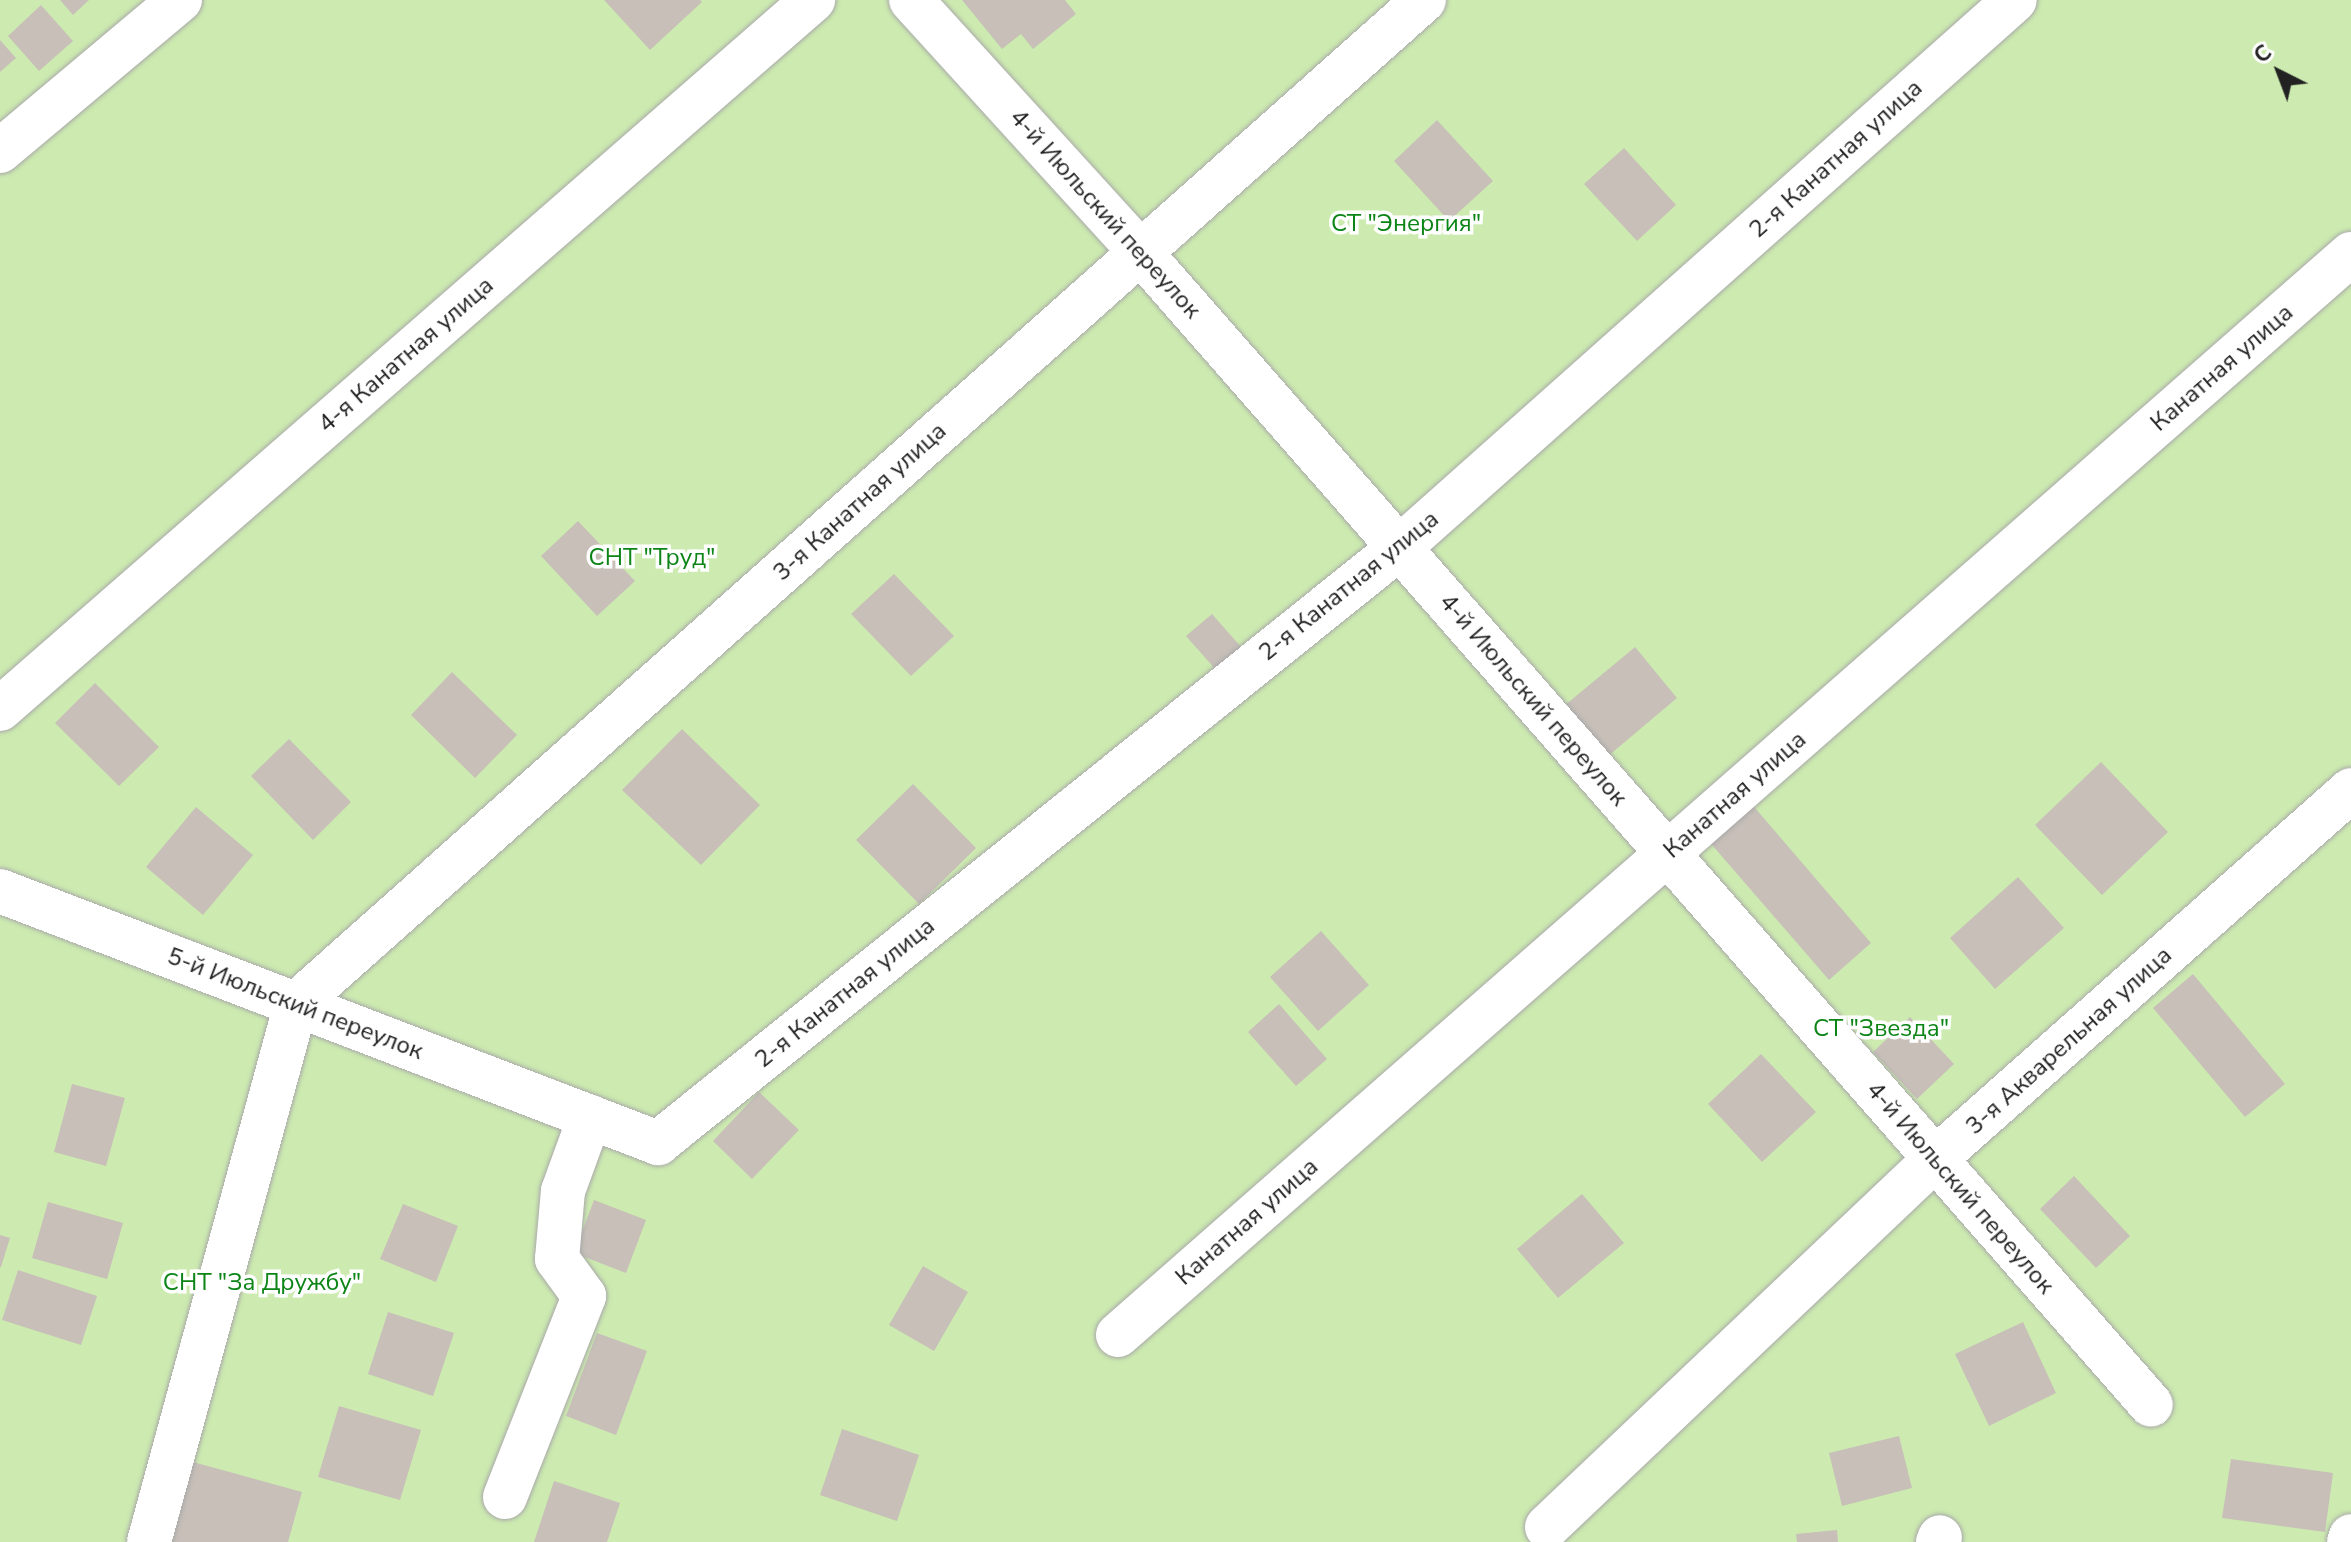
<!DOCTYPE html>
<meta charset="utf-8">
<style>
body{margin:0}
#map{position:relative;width:2351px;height:1542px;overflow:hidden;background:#f2efe9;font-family:"Nunito Sans",sans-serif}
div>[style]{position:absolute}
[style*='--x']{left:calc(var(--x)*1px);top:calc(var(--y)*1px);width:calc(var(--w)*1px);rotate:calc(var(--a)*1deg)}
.grass>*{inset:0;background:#cdebb0}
.building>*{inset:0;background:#c7bfb8}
.roads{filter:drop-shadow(0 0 2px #a9a9a9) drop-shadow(0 0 2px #a9a9a9)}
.minor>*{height:44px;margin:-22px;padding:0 22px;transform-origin:22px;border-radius:22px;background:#fff}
span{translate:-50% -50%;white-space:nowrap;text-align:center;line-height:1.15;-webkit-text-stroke:7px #fff;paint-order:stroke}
.street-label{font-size:24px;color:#222}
.park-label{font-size:24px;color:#0c8416}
.north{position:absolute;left:2239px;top:32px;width:80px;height:80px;-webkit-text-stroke:6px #fff;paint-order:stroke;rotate:318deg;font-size:22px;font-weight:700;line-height:32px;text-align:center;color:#222}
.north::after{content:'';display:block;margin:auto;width:28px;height:36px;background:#222;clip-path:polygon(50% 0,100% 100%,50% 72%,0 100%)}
</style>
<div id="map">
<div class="grass">
<i style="clip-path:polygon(0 0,2351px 0,2351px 1542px,0 1542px)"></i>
</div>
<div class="building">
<i style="clip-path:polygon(60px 0,89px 0,73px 15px)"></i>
<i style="clip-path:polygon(604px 0,700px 0,702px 2px,650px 50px)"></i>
<i style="clip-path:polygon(962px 0,1065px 0,1076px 14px,1033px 49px,1021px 34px,1002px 49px)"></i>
<i style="clip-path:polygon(41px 5px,73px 41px,39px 71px,8px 36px)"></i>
<i style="clip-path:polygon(0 40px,16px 58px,0 72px)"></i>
<i style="clip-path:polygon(1437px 120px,1493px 181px,1449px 221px,1394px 161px)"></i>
<i style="clip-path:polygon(1624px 148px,1676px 205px,1637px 241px,1584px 184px)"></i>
<i style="clip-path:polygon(578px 521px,635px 581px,597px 616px,541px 556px)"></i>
<i style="clip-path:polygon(894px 574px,954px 636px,911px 676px,851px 614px)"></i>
<i style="clip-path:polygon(1212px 614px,1242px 648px,1216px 670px,1186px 636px)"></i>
<i style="clip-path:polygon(1635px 647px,1677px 698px,1607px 757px,1564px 706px)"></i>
<i style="clip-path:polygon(452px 672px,517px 735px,475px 778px,411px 715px)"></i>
<i style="clip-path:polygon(95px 683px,159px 747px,119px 786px,55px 723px)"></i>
<i style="clip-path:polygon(682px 729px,760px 805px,701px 865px,622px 790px)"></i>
<i style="clip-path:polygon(289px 739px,351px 802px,313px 840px,251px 776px)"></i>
<i style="clip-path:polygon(2101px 762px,2168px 832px,2102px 895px,2035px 825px)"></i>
<i style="clip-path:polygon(913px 784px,976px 848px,919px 904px,856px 840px)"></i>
<i style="clip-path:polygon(1749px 801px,1871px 943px,1829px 980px,1706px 838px)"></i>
<i style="clip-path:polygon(196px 807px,253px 855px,203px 915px,146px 867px)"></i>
<i style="clip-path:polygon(2018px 877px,2064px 928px,1995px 989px,1950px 938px)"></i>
<i style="clip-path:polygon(1321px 931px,1369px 985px,1318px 1031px,1270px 977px)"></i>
<i style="clip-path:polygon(2193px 974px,2285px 1084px,2245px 1117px,2153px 1008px)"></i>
<i style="clip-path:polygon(1279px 1004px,1327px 1059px,1296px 1086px,1248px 1032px)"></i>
<i style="clip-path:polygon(1910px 1017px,1954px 1064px,1917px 1099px,1873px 1052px)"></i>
<i style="clip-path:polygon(1761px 1054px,1816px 1112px,1762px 1162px,1708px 1104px)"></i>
<i style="clip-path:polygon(72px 1084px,125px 1098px,106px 1166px,54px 1152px)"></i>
<i style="clip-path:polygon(759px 1092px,799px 1130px,752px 1179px,713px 1141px)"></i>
<i style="clip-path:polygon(2074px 1176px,2130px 1236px,2096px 1268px,2040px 1209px)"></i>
<i style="clip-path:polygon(1582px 1194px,1624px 1243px,1558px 1298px,1517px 1249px)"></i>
<i style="clip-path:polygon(594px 1200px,646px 1220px,626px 1273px,574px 1253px)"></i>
<i style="clip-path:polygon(48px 1202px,123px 1223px,107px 1279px,32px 1258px)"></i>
<i style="clip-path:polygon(403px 1204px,458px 1226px,436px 1282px,380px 1259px)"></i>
<i style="clip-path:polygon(0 1235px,10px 1238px,1px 1267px,0 1267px)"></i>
<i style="clip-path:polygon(923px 1266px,968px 1292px,934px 1351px,889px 1325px)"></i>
<i style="clip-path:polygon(18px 1270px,97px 1296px,81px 1345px,2px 1320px)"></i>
<i style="clip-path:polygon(388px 1312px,454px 1333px,433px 1396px,368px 1374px)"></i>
<i style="clip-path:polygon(2023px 1322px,2056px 1393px,1989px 1426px,1955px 1354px)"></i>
<i style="clip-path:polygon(597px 1333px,647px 1351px,616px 1435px,566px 1416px)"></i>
<i style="clip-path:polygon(339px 1406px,421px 1430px,400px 1500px,318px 1477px)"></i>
<i style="clip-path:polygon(842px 1429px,919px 1455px,897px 1521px,820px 1495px)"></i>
<i style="clip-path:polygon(1899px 1436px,1912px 1488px,1842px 1506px,1829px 1453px)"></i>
<i style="clip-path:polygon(2231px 1459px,2333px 1473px,2325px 1532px,2222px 1518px)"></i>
<i style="clip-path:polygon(193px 1462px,302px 1492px,288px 1542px,171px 1542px)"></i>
<i style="clip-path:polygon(554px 1481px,620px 1503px,607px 1542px,534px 1542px)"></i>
<i style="clip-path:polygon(1837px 1530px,1838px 1542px,1797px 1542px,1796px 1534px)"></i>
</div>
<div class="roads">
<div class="minor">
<i style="--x:911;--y:0;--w:341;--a:47.7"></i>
<i style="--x:1140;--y:252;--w:1533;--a:48.75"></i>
<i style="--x:0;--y:151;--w:235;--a:-40"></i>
<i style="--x:0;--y:709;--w:1079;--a:-41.09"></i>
<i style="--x:0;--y:891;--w:705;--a:20.96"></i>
<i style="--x:658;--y:1143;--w:950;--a:-38.76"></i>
<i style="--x:1399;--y:548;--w:824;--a:-41.66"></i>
<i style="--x:1118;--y:1335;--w:1640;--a:-41.24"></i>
<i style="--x:505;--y:1497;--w:216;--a:-68.5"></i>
<i style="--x:584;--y:1296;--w:46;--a:-126.1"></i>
<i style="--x:557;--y:1259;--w:68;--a:-85"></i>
<i style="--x:563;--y:1191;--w:79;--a:-70"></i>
<i style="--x:1547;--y:1527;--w:535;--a:-43.48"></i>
<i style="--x:1935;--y:1159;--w:556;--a:-41.57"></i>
<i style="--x:149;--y:1542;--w:558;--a:-74.72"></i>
<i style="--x:296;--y:1004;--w:1510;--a:-41.67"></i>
<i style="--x:1938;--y:1542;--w:5;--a:-68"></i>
<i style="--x:2349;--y:1542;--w:6;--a:-72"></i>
</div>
</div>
<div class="street-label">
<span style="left:1836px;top:159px;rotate:-42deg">2-я Канатная улица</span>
<span style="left:1105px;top:214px;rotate:48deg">4-й Июльский переулок</span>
<span style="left:406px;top:355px;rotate:-41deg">4-я Канатная улица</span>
<span style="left:2222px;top:368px;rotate:-41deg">Канатная улица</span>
<span style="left:860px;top:502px;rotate:-42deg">3-я Канатная улица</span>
<span style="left:1349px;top:586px;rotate:-39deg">2-я Канатная улица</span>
<span style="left:1533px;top:700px;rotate:49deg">4-й Июльский переулок</span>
<span style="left:1735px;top:795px;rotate:-41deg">Канатная улица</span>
<span style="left:845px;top:993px;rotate:-39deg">2-я Канатная улица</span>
<span style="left:295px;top:1004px;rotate:21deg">5-й Июльский переулок</span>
<span style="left:2069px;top:1041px;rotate:-42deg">3-я Акварельная улица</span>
<span style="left:1960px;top:1188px;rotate:49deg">4-й Июльский переулок</span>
<span style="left:1247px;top:1222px;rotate:-41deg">Канатная улица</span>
</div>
<div class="park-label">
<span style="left:1406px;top:224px">СТ "Энергия"</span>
<span style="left:652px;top:558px">СНТ "Труд"</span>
<span style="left:1881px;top:1029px">СТ "Звезда"</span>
<span style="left:262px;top:1283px">СНТ "За Дружбу"</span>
</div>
<div class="north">С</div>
</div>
